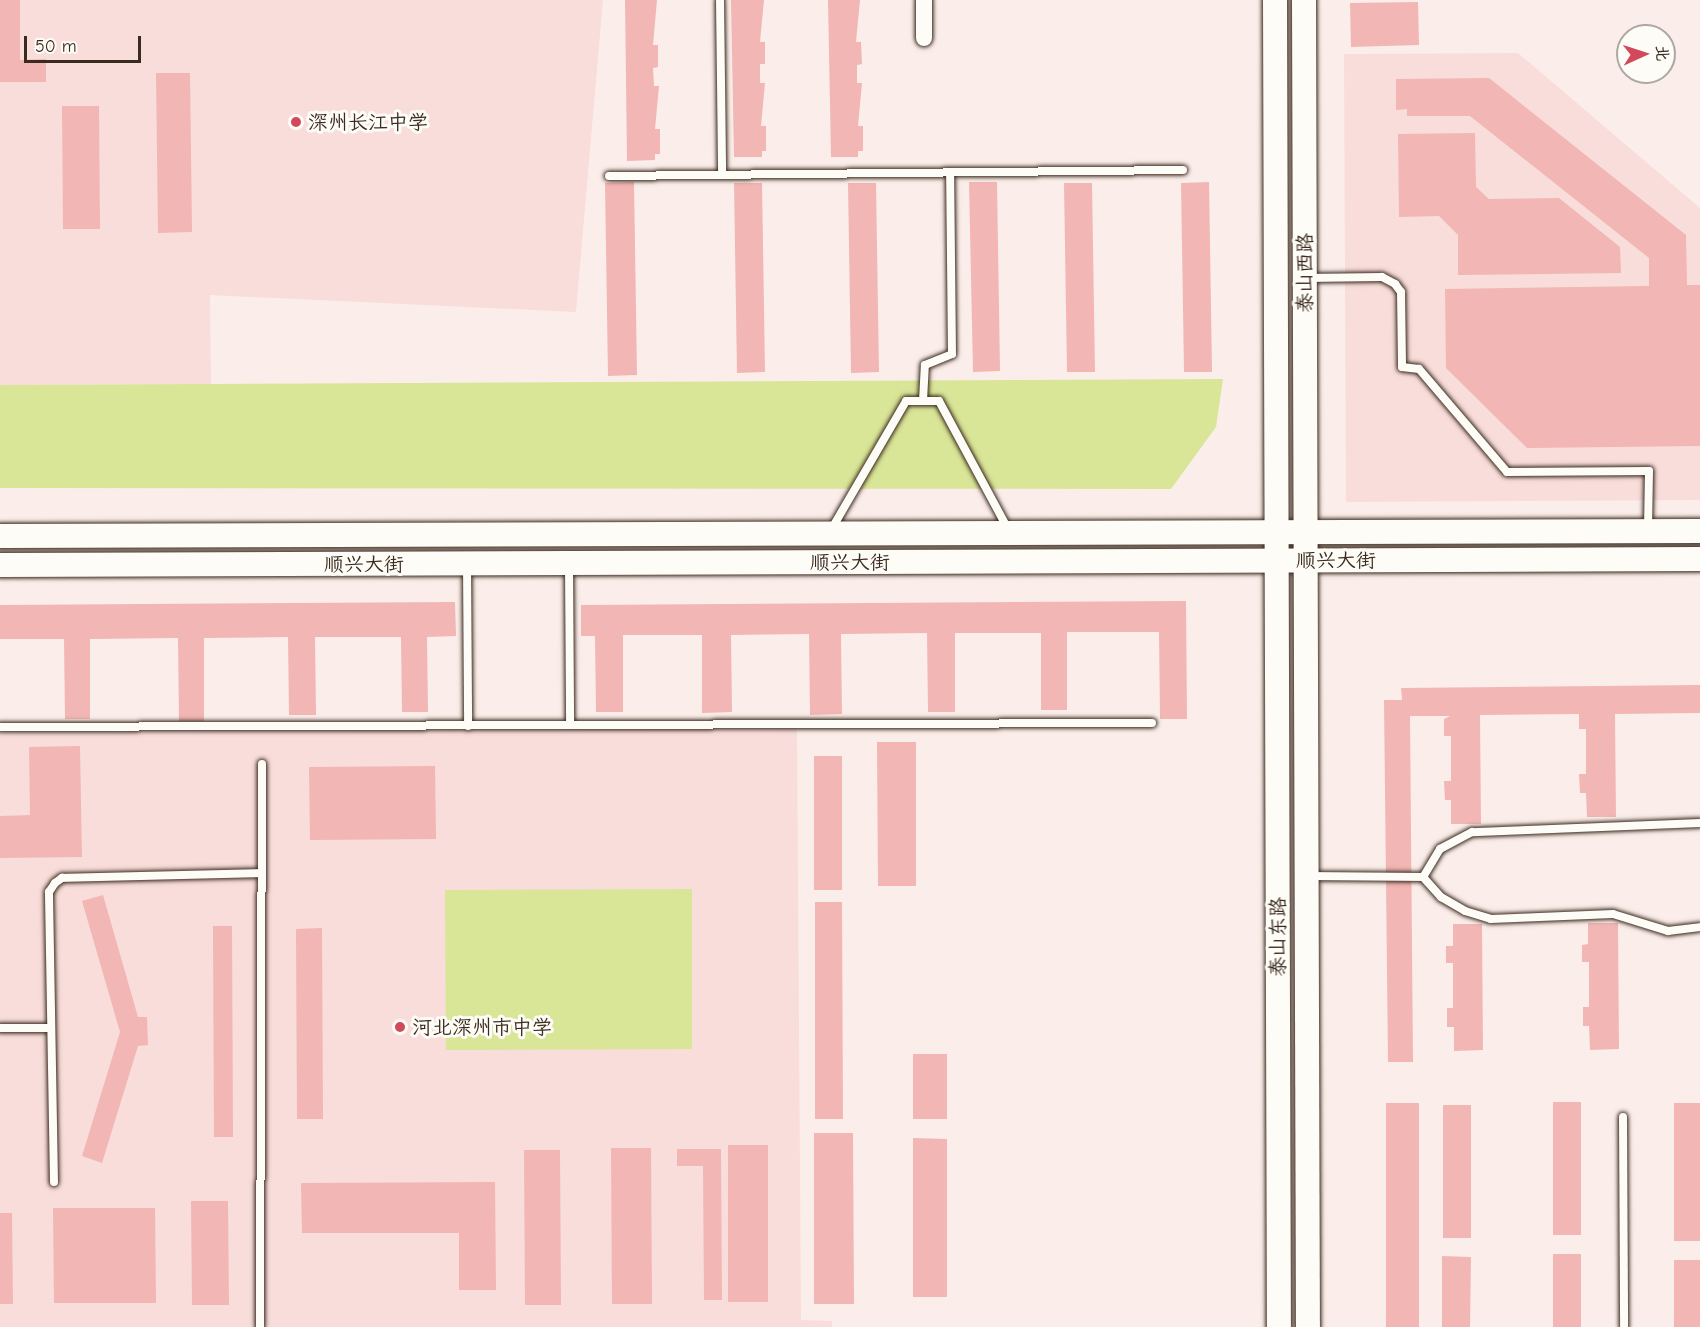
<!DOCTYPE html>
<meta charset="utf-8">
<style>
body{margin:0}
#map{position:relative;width:1700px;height:1327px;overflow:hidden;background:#fbeeea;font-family:"Comic Neue","LXGW WenKai TC",sans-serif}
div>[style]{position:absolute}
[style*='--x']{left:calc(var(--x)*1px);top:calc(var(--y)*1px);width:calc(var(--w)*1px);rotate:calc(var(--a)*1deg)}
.built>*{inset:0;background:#f8ddda}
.green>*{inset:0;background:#d9e597}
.building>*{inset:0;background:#f2b6b4}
.roads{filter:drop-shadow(0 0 2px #3b2a1e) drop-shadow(0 0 2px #3b2a1e)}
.lane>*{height:8px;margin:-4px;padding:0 4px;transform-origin:4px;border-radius:4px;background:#fdfcf7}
.street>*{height:16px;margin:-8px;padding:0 8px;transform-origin:8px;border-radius:8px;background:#fdfcf7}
.secondary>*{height:24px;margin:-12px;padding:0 12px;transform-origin:12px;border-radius:12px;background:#fdfcf7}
.dots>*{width:16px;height:16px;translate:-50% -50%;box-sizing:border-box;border:3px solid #fdfcf7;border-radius:50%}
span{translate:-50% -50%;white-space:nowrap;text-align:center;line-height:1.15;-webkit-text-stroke:6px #fdfcf7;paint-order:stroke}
.poi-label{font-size:20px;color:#3b2a1e}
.left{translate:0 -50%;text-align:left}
.street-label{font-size:20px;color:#3b2a1e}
.north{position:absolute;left:1616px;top:24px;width:60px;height:60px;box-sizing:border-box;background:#fdfcf7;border:2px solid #afa8a0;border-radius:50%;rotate:87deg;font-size:16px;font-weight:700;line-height:24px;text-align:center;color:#3b2a1e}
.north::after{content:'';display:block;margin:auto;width:21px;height:27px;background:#d1495b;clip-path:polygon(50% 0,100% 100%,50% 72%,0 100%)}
.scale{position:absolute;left:24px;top:36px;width:117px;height:27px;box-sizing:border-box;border:3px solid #3b2a1e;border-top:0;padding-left:8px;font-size:18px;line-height:21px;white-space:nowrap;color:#3b2a1e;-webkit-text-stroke:4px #fdfcf7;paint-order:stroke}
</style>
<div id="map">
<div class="built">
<i style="clip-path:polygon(0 0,603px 0,576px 312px,210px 295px,211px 384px,0 385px)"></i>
<i style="clip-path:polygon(1518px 53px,1700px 208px,1700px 500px,1346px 502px,1344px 54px)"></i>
<i style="clip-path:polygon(797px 729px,801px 1320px,832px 1321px,832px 1327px,0 1327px,0 733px)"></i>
</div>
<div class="green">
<i style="clip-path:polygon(1223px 379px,1216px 427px,1171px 489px,0 488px,0 385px)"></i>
<i style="clip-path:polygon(692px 889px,692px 1049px,446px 1050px,445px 890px)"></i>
</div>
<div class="building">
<i style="clip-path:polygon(0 0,20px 0,20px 60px,46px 59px,46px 82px,0 82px)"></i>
<i style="clip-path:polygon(625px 0,657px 0,653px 45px,658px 45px,658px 67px,653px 68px,654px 86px,659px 86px,655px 129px,660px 129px,660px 154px,655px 154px,655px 160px,627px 161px)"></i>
<i style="clip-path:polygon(731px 0,764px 0,760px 42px,765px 42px,765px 64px,760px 64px,760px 83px,765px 83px,761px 126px,766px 126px,766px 151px,762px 151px,762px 157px,734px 157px)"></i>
<i style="clip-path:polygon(828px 0,860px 0,856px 42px,861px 42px,862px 64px,857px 65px,857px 83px,862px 83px,858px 126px,863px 126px,863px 151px,858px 151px,858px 157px,831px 157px)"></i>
<i style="clip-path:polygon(1418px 2px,1419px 45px,1351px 47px,1350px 3px)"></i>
<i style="clip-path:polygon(156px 73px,190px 73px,192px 232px,158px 233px)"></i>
<i style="clip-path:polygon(1489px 78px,1686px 235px,1687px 285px,1700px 285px,1700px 446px,1527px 448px,1446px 368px,1445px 289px,1649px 286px,1649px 258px,1470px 116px,1407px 116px,1407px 109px,1396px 110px,1396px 79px)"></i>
<i style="clip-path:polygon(62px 106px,99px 106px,100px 229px,63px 229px)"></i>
<i style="clip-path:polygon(1475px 133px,1476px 187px,1489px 199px,1559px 198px,1620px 247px,1621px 273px,1458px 275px,1458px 235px,1439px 216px,1399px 217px,1398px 134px)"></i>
<i style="clip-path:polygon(634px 182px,637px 375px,608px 376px,605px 183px)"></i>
<i style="clip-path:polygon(969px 182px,997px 182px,1000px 371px,973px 372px)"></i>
<i style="clip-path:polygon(1209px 182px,1212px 372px,1184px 372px,1181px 183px)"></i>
<i style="clip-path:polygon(734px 183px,762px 183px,765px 372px,737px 373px)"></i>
<i style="clip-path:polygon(848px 183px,876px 183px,879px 372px,851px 373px)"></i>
<i style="clip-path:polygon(1064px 183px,1092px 183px,1095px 372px,1067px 372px)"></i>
<i style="clip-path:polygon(1186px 601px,1187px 719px,1160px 719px,1159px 632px,1067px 632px,1067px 710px,1041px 710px,1041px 633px,955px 633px,955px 712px,928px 712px,927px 633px,841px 634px,842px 714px,810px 715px,809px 634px,731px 635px,732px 712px,702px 713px,702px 635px,623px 635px,623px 712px,596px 712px,595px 636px,581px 636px,581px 605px)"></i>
<i style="clip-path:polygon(455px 602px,456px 636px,427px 637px,428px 712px,402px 712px,401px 637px,315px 637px,316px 715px,289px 715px,288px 637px,204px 638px,204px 721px,179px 721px,178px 638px,90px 639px,90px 719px,65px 719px,64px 639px,0 639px,0 605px)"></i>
<i style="clip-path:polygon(1700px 685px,1700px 713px,1615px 714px,1616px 817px,1587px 817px,1586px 793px,1580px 793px,1579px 774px,1586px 774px,1586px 729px,1579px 729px,1579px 714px,1480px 715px,1481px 824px,1451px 824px,1451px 800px,1445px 800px,1444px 781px,1451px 781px,1451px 736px,1444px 736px,1444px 719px,1450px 716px,1410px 716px,1413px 1062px,1388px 1062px,1384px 700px,1402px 700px,1401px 688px)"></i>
<i style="clip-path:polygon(877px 742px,916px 742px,916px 886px,878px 886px)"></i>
<i style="clip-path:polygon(80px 746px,82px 857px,0 858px,0 816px,30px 815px,29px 747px)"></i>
<i style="clip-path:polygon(814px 756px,842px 756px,842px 890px,814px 890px)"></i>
<i style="clip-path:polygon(435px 766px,436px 839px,310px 840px,309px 767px)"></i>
<i style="clip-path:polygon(103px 895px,138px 1017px,147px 1017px,148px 1045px,138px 1046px,102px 1163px,82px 1156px,120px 1032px,82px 901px)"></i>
<i style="clip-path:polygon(815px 902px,842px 902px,843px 1119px,815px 1119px)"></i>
<i style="clip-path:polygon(1588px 923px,1618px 923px,1619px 1049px,1590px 1050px,1589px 1026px,1583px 1026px,1583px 1007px,1589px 1007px,1589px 962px,1582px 962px,1582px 945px,1588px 944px)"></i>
<i style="clip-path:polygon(1453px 924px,1482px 924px,1483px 1050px,1454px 1051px,1454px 1027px,1447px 1027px,1447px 1008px,1453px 1008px,1453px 963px,1446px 963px,1446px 946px,1453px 946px)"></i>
<i style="clip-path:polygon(213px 926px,232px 926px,233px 1137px,214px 1137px)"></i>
<i style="clip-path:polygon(322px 928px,323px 1119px,297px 1119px,296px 929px)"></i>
<i style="clip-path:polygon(913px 1054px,947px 1054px,947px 1119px,913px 1119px)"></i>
<i style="clip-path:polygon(1553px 1102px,1581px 1102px,1581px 1235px,1553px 1235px)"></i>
<i style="clip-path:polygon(1386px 1103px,1419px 1103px,1419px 1327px,1386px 1327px)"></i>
<i style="clip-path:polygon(1674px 1103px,1700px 1103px,1700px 1241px,1674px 1241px)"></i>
<i style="clip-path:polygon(1443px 1105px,1471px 1105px,1471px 1238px,1443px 1238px)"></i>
<i style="clip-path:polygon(814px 1133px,853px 1133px,854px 1304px,814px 1304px)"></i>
<i style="clip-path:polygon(913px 1138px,947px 1139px,947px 1297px,913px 1297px)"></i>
<i style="clip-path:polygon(728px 1145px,768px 1145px,768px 1302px,728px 1302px)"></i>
<i style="clip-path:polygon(611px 1148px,651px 1148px,652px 1304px,612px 1304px)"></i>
<i style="clip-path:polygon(677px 1149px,721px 1149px,722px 1300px,704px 1300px,703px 1166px,677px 1166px)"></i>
<i style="clip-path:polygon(524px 1150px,560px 1150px,561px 1305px,525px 1305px)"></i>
<i style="clip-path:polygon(495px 1182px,496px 1290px,459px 1290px,459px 1233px,302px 1233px,301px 1183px)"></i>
<i style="clip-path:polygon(191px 1201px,228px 1201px,229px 1305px,192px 1305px)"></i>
<i style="clip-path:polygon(53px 1208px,155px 1208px,156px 1303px,54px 1303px)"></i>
<i style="clip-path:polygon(0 1213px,12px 1213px,13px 1304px,0 1304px)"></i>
<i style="clip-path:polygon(1553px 1254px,1581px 1254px,1581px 1327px,1553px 1327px)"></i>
<i style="clip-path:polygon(1442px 1256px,1471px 1257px,1470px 1327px,1442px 1327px)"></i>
<i style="clip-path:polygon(1674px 1260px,1700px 1260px,1700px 1327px,1674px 1327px)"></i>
</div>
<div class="roads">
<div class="lane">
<i style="--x:720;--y:0;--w:175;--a:89.3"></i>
<i style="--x:609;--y:176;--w:574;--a:-0.6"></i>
<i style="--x:1306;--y:278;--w:76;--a:-0.8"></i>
<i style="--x:1382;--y:277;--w:15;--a:28"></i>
<i style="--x:1395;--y:284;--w:10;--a:53"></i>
<i style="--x:1401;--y:292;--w:75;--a:89.2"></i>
<i style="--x:1402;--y:367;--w:17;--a:7"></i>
<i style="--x:1419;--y:369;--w:135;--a:49.5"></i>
<i style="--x:1507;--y:472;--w:142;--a:-0.4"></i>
<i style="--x:1649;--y:471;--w:59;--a:91"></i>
<i style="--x:923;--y:401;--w:36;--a:-87"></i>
<i style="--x:925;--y:365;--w:29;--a:-22"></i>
<i style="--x:952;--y:354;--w:182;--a:-90.6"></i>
<i style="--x:831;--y:530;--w:149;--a:-59.8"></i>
<i style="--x:906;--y:401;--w:33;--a:0"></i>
<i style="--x:939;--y:401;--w:145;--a:61.7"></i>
<i style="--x:467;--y:564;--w:162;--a:89.6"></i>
<i style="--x:569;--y:564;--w:161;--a:89.6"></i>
<i style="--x:0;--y:727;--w:1152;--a:-0.2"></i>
<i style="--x:1700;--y:823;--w:228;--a:177.7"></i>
<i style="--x:1472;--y:832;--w:36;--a:152"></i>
<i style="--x:1440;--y:849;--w:33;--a:121"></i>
<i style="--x:1423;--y:877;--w:27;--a:48"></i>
<i style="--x:1441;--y:897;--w:28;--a:30"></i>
<i style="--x:1465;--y:911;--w:27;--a:17"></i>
<i style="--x:1491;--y:919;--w:122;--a:-2.3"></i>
<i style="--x:1613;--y:914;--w:58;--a:17.2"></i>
<i style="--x:1668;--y:931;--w:32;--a:-7"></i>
<i style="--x:1310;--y:876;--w:113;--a:0.5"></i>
<i style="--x:0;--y:1028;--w:51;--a:0"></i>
<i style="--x:1623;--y:1117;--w:210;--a:89.7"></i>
<i style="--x:54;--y:1182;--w:290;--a:-91"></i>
<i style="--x:49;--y:892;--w:11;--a:-56"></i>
<i style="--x:55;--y:883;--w:9;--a:-36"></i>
<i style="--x:62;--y:878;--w:199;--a:-1.4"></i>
<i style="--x:260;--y:1327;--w:563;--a:-89.8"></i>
</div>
<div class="street">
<i style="--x:924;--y:38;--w:38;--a:-90"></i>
</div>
<div class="secondary">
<i style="--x:1275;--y:0;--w:1327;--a:89.83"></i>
<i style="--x:1304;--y:0;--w:1327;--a:89.83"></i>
<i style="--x:0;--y:536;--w:1700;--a:-0.17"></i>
<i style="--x:0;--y:565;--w:1700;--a:-0.2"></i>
</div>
</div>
<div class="dots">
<i style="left:296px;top:122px;background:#d1495b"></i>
<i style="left:400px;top:1027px;background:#d1495b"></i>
</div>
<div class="poi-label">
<span class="left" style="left:308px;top:122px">深州长江中学</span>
<span class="left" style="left:412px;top:1027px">河北深州市中学</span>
</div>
<div class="street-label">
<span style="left:1305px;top:273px;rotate:-90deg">泰山西路</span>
<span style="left:1336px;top:560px">顺兴大街</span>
<span style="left:850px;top:562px">顺兴大街</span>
<span style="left:364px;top:564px">顺兴大街</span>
<span style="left:1278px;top:937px;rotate:-90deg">泰山东路</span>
</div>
<div class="north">北</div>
<div class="scale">50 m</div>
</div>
